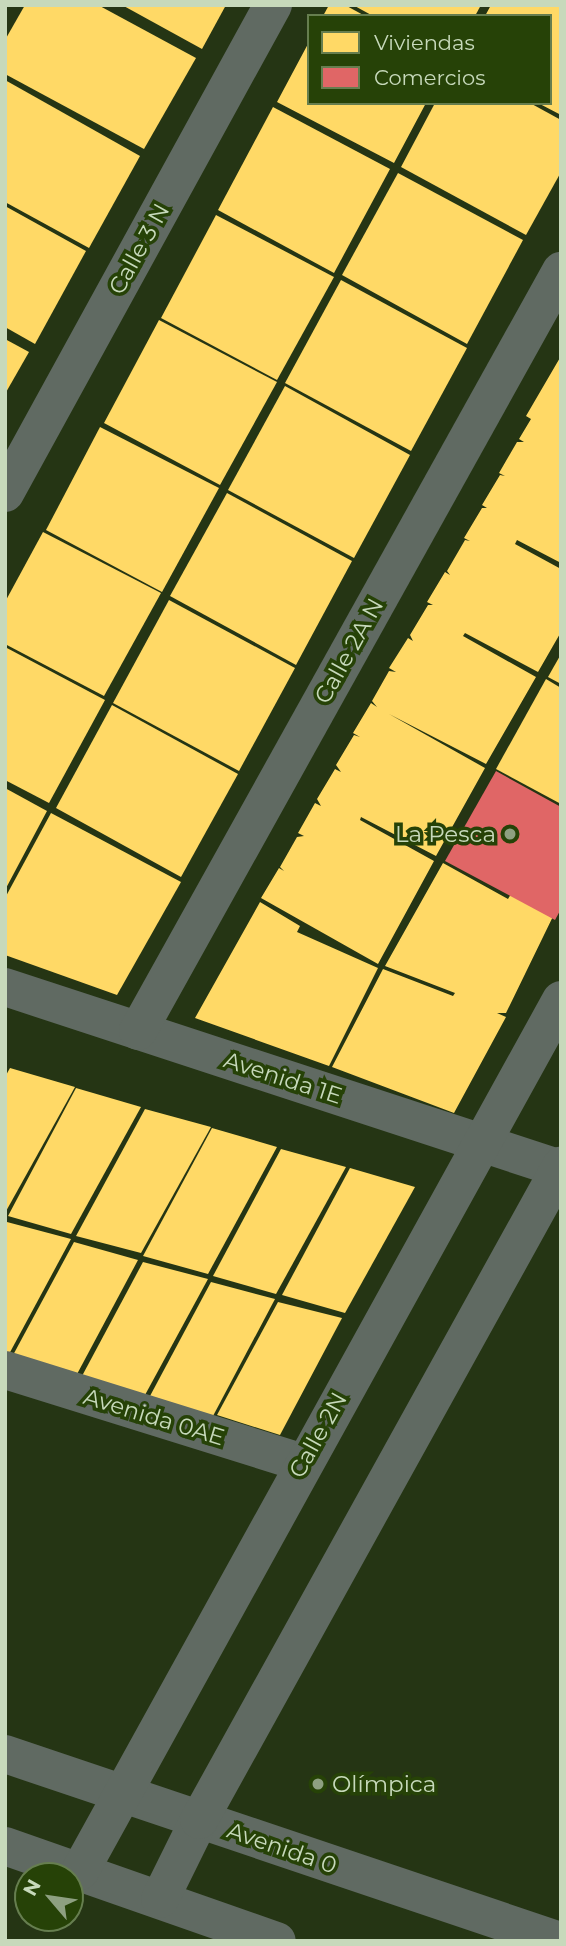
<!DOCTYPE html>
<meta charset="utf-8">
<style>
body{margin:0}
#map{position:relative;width:566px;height:1946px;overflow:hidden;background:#253514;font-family:Montserrat,sans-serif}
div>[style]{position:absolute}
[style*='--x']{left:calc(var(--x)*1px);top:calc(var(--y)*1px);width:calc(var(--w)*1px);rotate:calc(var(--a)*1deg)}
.homes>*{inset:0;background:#ffd966}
.shops>*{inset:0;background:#e06666}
.minor>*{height:38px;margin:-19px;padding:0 19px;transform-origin:19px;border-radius:19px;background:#606a62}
.tertiary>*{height:38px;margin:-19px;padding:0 19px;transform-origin:19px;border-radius:19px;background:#606a62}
.dots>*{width:19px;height:19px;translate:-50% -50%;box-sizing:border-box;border:4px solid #264207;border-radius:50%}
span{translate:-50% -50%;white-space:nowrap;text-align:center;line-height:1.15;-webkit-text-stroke:7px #264207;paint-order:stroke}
.street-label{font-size:23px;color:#c7d9bb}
.poi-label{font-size:23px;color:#c7d9bb}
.right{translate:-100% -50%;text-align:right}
.left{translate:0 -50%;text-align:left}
.frame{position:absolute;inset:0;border:7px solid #c7d9bb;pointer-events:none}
.legend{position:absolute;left:307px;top:14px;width:245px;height:91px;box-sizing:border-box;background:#264207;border:2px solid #667e4f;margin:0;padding:9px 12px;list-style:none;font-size:21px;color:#c7d9bb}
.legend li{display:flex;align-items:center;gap:14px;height:35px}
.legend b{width:35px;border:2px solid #667e4f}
.north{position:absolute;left:14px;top:1862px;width:70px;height:70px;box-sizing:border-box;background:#264207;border:2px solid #667e4f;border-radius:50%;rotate:299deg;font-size:19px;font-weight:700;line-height:28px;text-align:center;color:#c7d9bb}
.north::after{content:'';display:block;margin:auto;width:24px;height:32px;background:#8ea081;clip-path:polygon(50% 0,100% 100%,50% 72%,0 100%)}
</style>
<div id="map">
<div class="homes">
<i style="clip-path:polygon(25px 5px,98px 5px,196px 58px,144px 149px,5px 74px,5px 40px)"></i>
<i style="clip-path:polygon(122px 5px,226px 5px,202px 49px)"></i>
<i style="clip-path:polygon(329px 5px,345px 5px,365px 16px,323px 16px)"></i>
<i style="clip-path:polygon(353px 5px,481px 5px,475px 16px,373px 16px)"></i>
<i style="clip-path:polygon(491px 5px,561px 5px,561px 115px,538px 103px,550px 103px,550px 16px,485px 16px)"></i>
<i style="clip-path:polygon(309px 42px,309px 103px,426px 103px,394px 163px,277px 102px)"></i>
<i style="clip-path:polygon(5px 80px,140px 156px,89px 248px,5px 202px)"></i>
<i style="clip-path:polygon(435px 103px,530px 103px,561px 120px,561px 172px,526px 235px,401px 167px)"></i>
<i style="clip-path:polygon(273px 107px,390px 169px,334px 273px,218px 210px)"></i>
<i style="clip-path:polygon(398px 173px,523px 240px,467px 344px,342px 275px)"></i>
<i style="clip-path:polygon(5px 206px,86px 251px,35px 344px,5px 327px)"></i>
<i style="clip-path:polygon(216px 215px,334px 277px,277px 380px,161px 318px)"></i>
<i style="clip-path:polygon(341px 280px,467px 348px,411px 451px,285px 383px)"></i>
<i style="clip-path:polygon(159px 320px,277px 382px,220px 485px,104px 423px)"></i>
<i style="clip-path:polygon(5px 339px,29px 352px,5px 394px)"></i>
<i style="clip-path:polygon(561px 356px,561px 563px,517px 540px,515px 544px,561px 569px,561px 632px,538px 672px,465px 633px,463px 636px,536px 677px,486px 764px,389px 714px,485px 768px,436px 856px,361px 817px,360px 820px,434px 861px,378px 964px,261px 898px,279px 868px,284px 871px,280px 867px,297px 837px,304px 836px,298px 833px,315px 803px,321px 806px,317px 799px,335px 769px,341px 772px,336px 765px,354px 735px,360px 737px,353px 733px,371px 703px,377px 707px,372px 701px,389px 671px,396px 672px,389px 668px,408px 638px,413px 641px,410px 635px,428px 605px,433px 605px,427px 602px,445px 572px,450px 575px,447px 571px,465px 540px,470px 541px,464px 538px,482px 508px,487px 508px,482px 505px,500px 475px,505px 476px,499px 473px,517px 442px,524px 442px,519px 439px,531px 419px,526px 416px)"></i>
<i style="clip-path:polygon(285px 386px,410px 455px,354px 558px,228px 490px)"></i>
<i style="clip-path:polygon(100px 427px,219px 488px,162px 592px,46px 530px)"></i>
<i style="clip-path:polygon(227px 493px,352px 561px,296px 665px,170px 596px)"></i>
<i style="clip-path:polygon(43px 532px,161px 593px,104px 696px,5px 644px,5px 602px)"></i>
<i style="clip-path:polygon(169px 600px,295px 668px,239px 771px,113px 703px)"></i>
<i style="clip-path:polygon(5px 647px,105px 700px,49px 803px,5px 780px)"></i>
<i style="clip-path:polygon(561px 654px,561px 684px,548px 677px)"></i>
<i style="clip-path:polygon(546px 679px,561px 688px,561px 804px,496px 769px)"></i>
<i style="clip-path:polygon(112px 705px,238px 774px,181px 877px,56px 808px)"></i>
<i style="clip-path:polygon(5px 788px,47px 811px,5px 890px)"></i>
<i style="clip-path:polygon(557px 810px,561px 813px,561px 853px,539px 840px)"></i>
<i style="clip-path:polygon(51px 813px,181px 882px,117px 995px,5px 955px,5px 898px)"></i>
<i style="clip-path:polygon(539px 844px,561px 856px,561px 896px,522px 873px)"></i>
<i style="clip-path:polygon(443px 863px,508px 899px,521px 877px,561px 900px,506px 1013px,497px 1013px,506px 1017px,454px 1113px,332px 1067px,383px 969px,453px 996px,455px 993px,385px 966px)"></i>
<i style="clip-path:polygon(260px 902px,300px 926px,297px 932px,378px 968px,329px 1066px,195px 1018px)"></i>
<i style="clip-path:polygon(10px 1068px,75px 1087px,5px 1213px,5px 1077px)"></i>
<i style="clip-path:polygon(76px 1088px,141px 1107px,71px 1234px,8px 1216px)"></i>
<i style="clip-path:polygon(145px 1109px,211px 1127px,141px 1253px,76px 1236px)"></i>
<i style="clip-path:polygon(212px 1128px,277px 1147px,208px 1274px,143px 1256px)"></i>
<i style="clip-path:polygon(281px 1149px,346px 1167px,276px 1294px,213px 1276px)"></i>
<i style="clip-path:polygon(350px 1168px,415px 1187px,345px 1313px,282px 1295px)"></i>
<i style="clip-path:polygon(7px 1222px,71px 1239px,8px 1356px,5px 1355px)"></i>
<i style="clip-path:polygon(74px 1242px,138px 1260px,76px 1376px,12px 1357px)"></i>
<i style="clip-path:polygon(143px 1262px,208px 1279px,145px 1395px,82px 1376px)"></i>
<i style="clip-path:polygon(211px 1282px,275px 1299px,213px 1416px,150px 1396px)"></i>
<i style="clip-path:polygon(278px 1302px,342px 1318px,280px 1435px,217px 1415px)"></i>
</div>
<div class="shops">
<i style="clip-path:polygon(496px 771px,561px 807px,561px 909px,555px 920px,445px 861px)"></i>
</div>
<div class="minor">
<i style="--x:5;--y:493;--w:557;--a:-61.23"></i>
<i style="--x:5;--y:987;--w:585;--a:18.13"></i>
<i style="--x:138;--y:1031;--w:870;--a:-60.9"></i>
<i style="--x:5;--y:1370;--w:312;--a:17.3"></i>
</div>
<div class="tertiary">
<i style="--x:5;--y:1754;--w:586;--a:18.62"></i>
<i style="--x:5;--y:1846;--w:288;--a:19.3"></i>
<i style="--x:80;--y:1871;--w:995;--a:-61.09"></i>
<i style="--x:160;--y:1899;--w:88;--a:-63.7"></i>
<i style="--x:199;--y:1820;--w:748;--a:-61.03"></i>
</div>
<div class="dots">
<i style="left:510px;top:834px;background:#8ea081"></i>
<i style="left:318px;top:1784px;background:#8ea081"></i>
</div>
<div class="street-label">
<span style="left:139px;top:249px;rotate:-61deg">Calle 3 N</span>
<span style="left:349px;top:651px;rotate:-61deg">Calle 2A N</span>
<span style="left:283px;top:1078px;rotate:18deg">Avenida 1E</span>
<span style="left:154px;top:1417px;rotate:17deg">Avenida 0AE</span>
<span style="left:318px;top:1435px;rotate:-61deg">Calle 2N</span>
<span style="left:282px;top:1848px;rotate:19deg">Avenida 0</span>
</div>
<div class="poi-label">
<span class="right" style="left:496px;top:834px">La Pesca</span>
<span class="left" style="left:332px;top:1784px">Olímpica</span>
</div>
<div class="frame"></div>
<ul class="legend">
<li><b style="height:19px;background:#ffd966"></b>Viviendas</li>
<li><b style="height:19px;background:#e06666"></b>Comercios</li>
</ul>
<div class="north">N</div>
</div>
